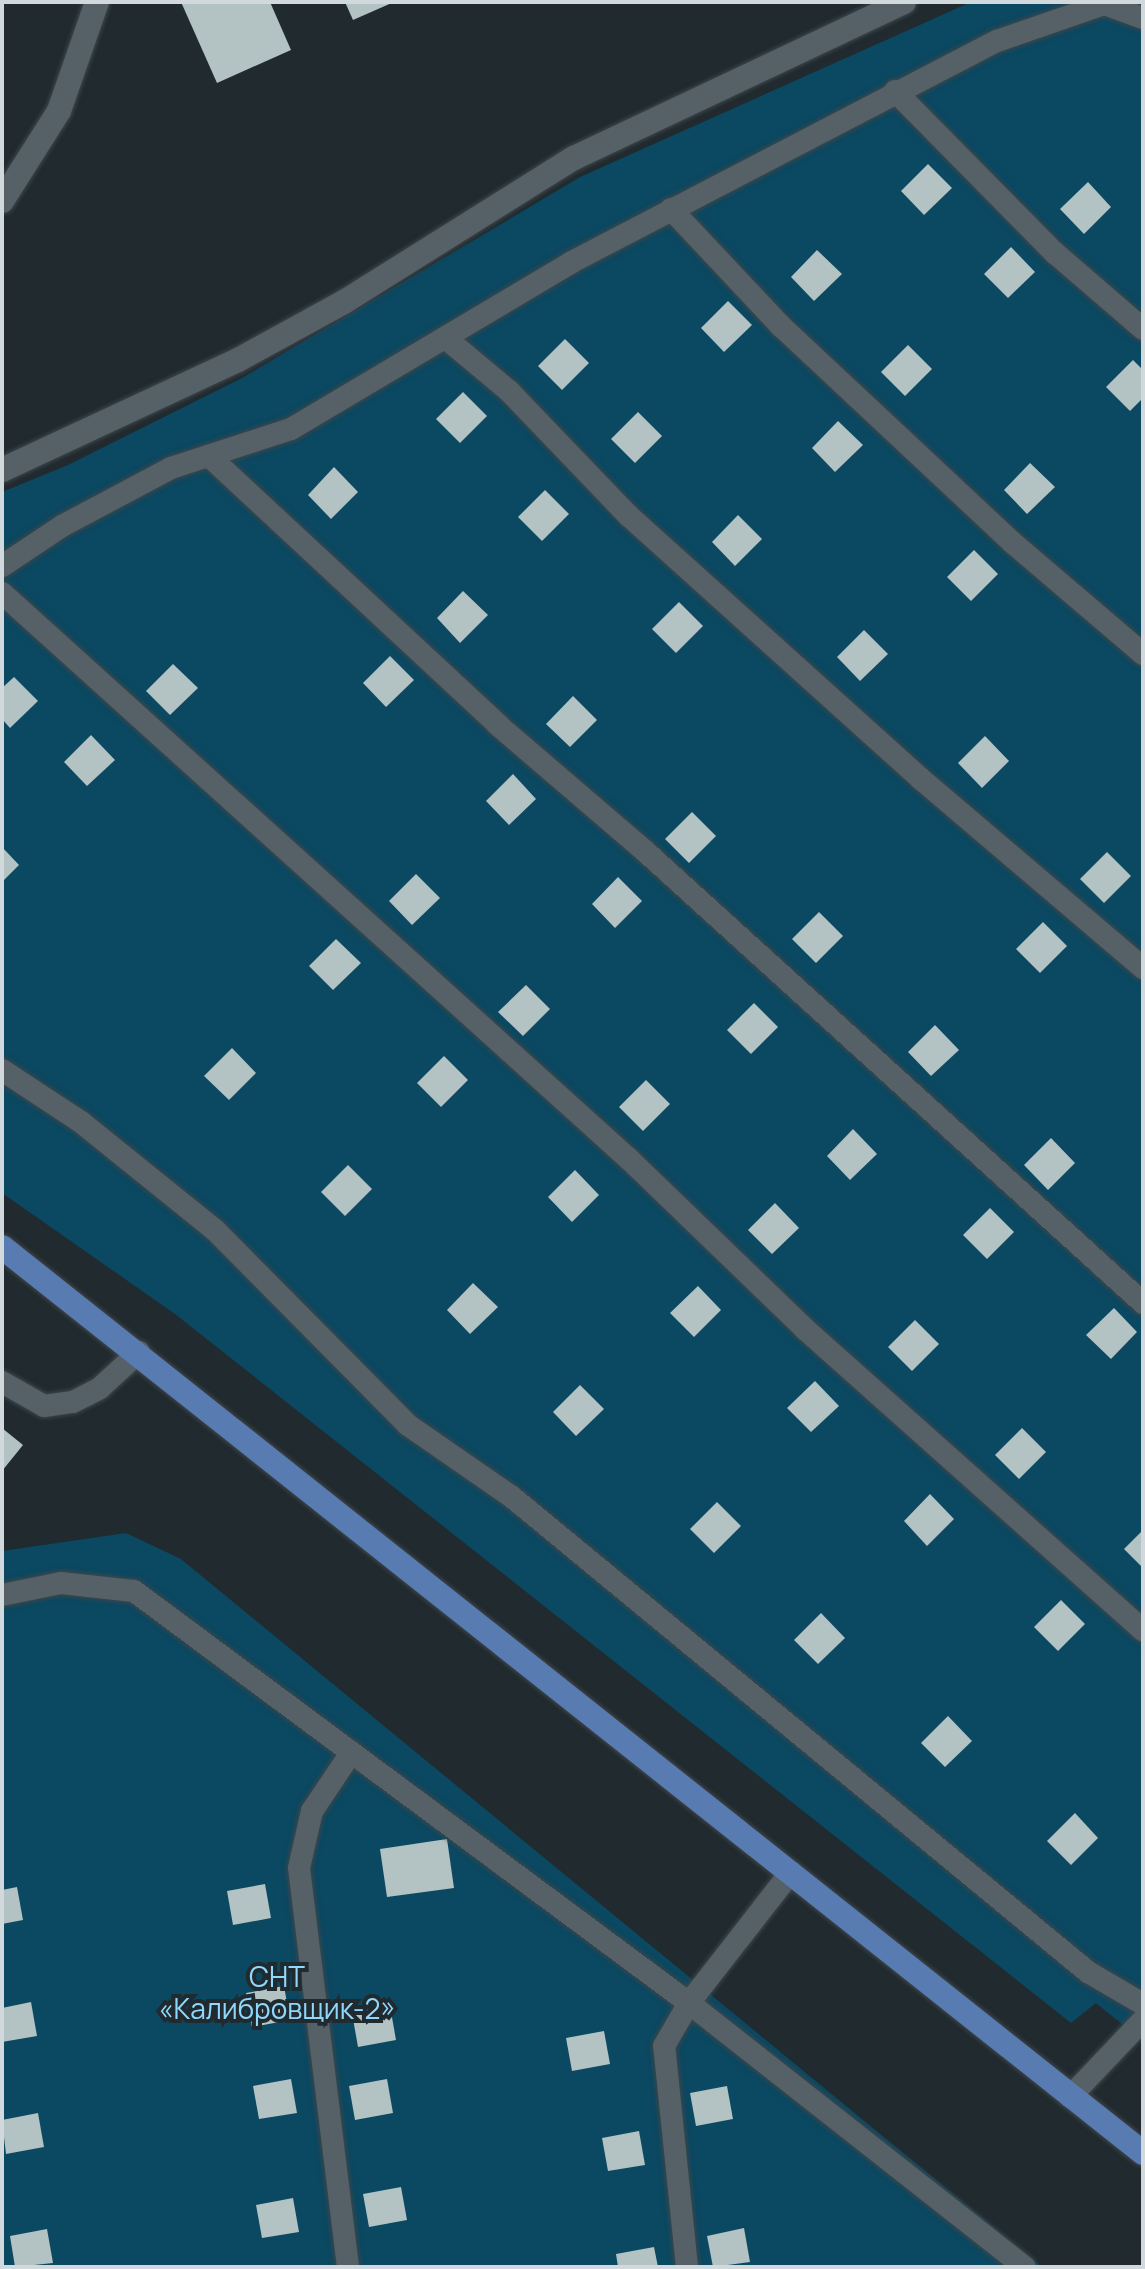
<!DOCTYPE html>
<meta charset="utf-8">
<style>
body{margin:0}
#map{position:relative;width:1145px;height:2269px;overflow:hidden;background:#202a2f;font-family:Manrope,sans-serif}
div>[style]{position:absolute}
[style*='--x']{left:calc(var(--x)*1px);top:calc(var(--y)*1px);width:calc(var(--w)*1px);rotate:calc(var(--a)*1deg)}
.green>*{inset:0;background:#0b4861}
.building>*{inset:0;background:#b3c2c3}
.roads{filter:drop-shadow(0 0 2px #3e464a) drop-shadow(0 0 2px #3e464a)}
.lane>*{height:22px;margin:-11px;padding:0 11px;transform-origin:11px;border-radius:11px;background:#566167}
.street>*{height:24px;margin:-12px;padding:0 12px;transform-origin:12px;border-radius:12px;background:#566167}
.primary>*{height:24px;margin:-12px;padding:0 12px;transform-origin:12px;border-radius:12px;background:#587bb2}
span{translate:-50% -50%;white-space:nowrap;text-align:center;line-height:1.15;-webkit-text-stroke:8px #202a2f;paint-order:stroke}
.park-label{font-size:28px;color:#90d7fc}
.frame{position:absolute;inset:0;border:4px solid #d2d9dc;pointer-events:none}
</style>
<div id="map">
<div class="green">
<i style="clip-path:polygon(971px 2px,1143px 2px,1143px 2041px,1096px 2003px,1071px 2023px,175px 1314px,2px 1193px,2px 492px,68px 465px,242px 378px,580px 177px)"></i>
<i style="clip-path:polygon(126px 1533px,181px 1559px,1042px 2267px,2px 2267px,2px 1551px)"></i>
</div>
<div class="building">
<i style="clip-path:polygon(181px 2px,270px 2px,291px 50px,217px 83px)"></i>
<i style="clip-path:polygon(345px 2px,394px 2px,353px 20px)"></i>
<i style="clip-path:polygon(928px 164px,952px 188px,924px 215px,901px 191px)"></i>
<i style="clip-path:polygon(1088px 182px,1111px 207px,1084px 234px,1060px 209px)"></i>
<i style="clip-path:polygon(1011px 247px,1035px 272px,1008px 298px,984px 274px)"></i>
<i style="clip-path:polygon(817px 250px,842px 274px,814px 301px,791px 277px)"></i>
<i style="clip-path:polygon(728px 301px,752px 325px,724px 352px,701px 328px)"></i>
<i style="clip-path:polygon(565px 339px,589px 363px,562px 390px,538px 366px)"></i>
<i style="clip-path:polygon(908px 345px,932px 369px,905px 396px,881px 372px)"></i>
<i style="clip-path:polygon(1133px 360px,1143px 370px,1143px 398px,1130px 411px,1106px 387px)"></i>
<i style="clip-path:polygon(463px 392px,487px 416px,460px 443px,436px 419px)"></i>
<i style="clip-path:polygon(638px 412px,662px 436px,635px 463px,611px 439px)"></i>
<i style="clip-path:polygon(838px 421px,863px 445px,835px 472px,812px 448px)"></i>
<i style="clip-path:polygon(1030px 463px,1055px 487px,1027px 514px,1004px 490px)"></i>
<i style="clip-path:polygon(334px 467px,358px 492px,331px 519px,308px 495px)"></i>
<i style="clip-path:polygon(545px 490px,569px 514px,542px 541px,518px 517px)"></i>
<i style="clip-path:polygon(738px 515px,762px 539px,735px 566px,712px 542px)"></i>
<i style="clip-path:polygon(974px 550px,998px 574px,971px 601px,947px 577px)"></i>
<i style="clip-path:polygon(463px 591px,488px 615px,460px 643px,437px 618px)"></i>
<i style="clip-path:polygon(679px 602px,703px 626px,676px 653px,652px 629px)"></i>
<i style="clip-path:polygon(864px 630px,888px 654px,860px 681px,837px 657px)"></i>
<i style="clip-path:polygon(390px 656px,414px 680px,386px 707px,363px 683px)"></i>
<i style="clip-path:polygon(173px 664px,198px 688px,170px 715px,146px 691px)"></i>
<i style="clip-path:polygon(14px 677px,38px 701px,10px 728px,2px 719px,2px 688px)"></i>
<i style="clip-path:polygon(573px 696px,597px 720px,570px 747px,546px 724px)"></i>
<i style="clip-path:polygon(91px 735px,115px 760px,87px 786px,64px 762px)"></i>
<i style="clip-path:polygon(985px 736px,1009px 761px,982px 788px,958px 763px)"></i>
<i style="clip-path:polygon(513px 774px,536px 799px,509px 825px,486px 801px)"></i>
<i style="clip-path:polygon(692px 812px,716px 836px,689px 863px,665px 839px)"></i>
<i style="clip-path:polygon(2px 847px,19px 865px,2px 882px)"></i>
<i style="clip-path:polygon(1107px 852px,1131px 876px,1104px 903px,1080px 879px)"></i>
<i style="clip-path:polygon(416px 874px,440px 898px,412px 925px,389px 901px)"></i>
<i style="clip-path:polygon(618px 877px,642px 901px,615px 928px,592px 904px)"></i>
<i style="clip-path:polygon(819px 912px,843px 936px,816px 963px,792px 939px)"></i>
<i style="clip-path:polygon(1043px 922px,1067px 946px,1040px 973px,1016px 949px)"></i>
<i style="clip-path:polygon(336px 939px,361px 963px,333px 990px,309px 966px)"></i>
<i style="clip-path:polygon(526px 985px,550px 1009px,523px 1036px,498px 1012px)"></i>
<i style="clip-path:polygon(754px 1003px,778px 1027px,751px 1054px,727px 1030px)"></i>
<i style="clip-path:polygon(935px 1025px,959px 1050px,931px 1076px,908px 1052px)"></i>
<i style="clip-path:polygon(232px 1048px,256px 1073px,229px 1100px,204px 1076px)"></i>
<i style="clip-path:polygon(444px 1056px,468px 1080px,441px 1107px,417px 1083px)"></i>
<i style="clip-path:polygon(646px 1080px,670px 1104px,643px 1131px,619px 1107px)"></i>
<i style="clip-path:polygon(853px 1129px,877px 1154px,850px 1180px,827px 1156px)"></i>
<i style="clip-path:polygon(1051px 1138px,1075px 1163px,1048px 1190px,1024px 1165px)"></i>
<i style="clip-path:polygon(348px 1165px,372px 1189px,345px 1216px,321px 1192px)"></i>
<i style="clip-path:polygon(575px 1170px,599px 1195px,572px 1222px,548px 1197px)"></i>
<i style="clip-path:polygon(775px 1203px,799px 1228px,772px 1254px,748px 1230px)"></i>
<i style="clip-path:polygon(990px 1208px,1014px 1232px,987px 1259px,963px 1235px)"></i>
<i style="clip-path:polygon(473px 1283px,498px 1307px,470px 1334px,447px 1310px)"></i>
<i style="clip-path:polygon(698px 1286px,721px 1310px,694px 1337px,670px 1313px)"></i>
<i style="clip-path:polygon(1114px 1308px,1137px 1332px,1111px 1359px,1086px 1335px)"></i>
<i style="clip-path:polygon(915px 1320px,939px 1344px,912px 1371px,888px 1347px)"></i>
<i style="clip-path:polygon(815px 1381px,839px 1406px,811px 1432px,787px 1408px)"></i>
<i style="clip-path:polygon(580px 1385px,604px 1409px,576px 1436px,553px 1412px)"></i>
<i style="clip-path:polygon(2px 1428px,23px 1445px,2px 1471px)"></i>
<i style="clip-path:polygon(1022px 1428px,1046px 1452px,1019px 1479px,995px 1455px)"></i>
<i style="clip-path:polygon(930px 1494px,954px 1519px,927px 1546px,904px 1521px)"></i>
<i style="clip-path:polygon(717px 1502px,741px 1526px,714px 1553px,690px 1529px)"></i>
<i style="clip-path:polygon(1143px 1530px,1143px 1568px,1124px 1549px)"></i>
<i style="clip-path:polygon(1061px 1600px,1085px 1624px,1058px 1651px,1034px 1627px)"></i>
<i style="clip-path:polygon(821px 1613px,845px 1638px,818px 1664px,794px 1640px)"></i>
<i style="clip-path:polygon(948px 1716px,972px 1741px,945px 1767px,921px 1743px)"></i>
<i style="clip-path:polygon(1075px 1813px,1098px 1838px,1071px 1865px,1047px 1841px)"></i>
<i style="clip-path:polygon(447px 1839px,454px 1888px,387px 1897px,380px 1849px)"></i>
<i style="clip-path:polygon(265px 1884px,271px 1918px,233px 1925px,227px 1891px)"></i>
<i style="clip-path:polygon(17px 1887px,23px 1920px,2px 1924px,2px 1890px)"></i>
<i style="clip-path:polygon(284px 1986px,290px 2020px,252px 2027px,246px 1993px)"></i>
<i style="clip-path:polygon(31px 2002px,37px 2036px,2px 2042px,2px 2008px)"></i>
<i style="clip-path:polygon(390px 2006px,396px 2040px,358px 2047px,352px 2013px)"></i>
<i style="clip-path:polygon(604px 2031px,610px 2064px,572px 2071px,566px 2038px)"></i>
<i style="clip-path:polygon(291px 2079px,297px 2113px,259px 2119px,253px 2086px)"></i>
<i style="clip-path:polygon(387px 2079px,393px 2113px,355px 2120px,349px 2086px)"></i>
<i style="clip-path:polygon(727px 2086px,733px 2119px,696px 2126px,690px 2093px)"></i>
<i style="clip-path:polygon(38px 2113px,44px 2147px,6px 2154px,2px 2120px)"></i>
<i style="clip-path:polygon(639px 2131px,645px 2165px,608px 2171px,602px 2138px)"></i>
<i style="clip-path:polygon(401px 2187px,407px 2220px,369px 2227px,363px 2194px)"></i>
<i style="clip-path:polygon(293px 2198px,299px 2232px,262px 2238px,256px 2205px)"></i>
<i style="clip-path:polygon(744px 2228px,750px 2262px,713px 2267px,707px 2236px)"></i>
<i style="clip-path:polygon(47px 2229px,53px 2263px,15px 2267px,10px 2236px)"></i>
<i style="clip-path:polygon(654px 2247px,658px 2267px,618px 2267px,616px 2254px)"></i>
</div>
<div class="roads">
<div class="lane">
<i style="--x:895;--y:91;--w:228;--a:45.4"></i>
<i style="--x:1055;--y:253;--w:116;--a:40.8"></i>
<i style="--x:671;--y:209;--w:161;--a:46.8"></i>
<i style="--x:781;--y:326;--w:318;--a:43.1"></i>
<i style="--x:1013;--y:543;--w:171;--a:40.5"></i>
<i style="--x:448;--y:340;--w:80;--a:39.9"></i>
<i style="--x:509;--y:391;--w:173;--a:46.2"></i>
<i style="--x:629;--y:516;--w:393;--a:42"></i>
<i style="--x:921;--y:779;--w:292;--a:40.4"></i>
<i style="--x:209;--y:456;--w:395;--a:42.9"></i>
<i style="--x:498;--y:725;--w:195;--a:40.6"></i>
<i style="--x:646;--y:852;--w:671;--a:42.22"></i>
<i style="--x:2;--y:566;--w:72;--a:-33.7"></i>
<i style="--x:62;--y:526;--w:123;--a:-28"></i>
<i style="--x:171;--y:468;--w:126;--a:-18"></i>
<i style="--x:291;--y:429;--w:327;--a:-30.7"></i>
<i style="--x:572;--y:262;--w:479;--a:-27.5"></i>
<i style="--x:997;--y:41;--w:113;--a:-19.1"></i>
<i style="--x:1104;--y:4;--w:41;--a:19.7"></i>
<i style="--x:2;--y:593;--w:846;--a:42.08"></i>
<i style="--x:630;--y:1160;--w:243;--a:44"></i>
<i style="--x:805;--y:1329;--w:453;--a:41.7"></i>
<i style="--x:2;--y:1070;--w:95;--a:33.4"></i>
<i style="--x:81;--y:1122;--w:172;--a:38.9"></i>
<i style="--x:215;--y:1230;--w:274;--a:45.3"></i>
<i style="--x:408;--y:1425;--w:126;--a:34.7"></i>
<i style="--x:512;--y:1497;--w:747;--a:39.51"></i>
<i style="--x:1088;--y:1972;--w:64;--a:30.2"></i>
<i style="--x:2;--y:1382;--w:48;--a:29.7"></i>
<i style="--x:44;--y:1406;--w:29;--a:-8"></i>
<i style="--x:73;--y:1402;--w:30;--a:-27"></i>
<i style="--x:100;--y:1388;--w:53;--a:-42.7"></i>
<i style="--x:2;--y:1595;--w:60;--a:-11.5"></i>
<i style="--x:61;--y:1583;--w:73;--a:6.3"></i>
<i style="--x:134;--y:1591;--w:691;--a:36.59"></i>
<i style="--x:689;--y:2003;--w:427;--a:38.2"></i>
<i style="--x:1070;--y:2097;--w:106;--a:-46.5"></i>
<i style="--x:348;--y:2267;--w:402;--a:-97"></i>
<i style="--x:299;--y:1868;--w:58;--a:-77.2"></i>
<i style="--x:312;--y:1811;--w:70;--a:-56.1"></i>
<i style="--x:687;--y:2267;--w:222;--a:-95.9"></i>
<i style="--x:664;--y:2046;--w:50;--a:-59.8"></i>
<i style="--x:689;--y:2003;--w:166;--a:-52.1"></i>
</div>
<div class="street">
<i style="--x:2;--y:201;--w:107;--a:-57.7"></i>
<i style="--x:59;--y:111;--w:115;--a:-70.8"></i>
<i style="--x:2;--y:470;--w:260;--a:-25"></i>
<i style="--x:238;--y:360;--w:121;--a:-28.7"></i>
<i style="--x:344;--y:302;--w:271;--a:-32.1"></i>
<i style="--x:574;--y:158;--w:365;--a:-25.3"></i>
</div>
<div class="primary">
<i style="--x:2;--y:1247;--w:1457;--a:38.45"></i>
</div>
</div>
<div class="park-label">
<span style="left:277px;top:1992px">СНТ<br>«Калибровщик-2»</span>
</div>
<div class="frame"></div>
</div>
